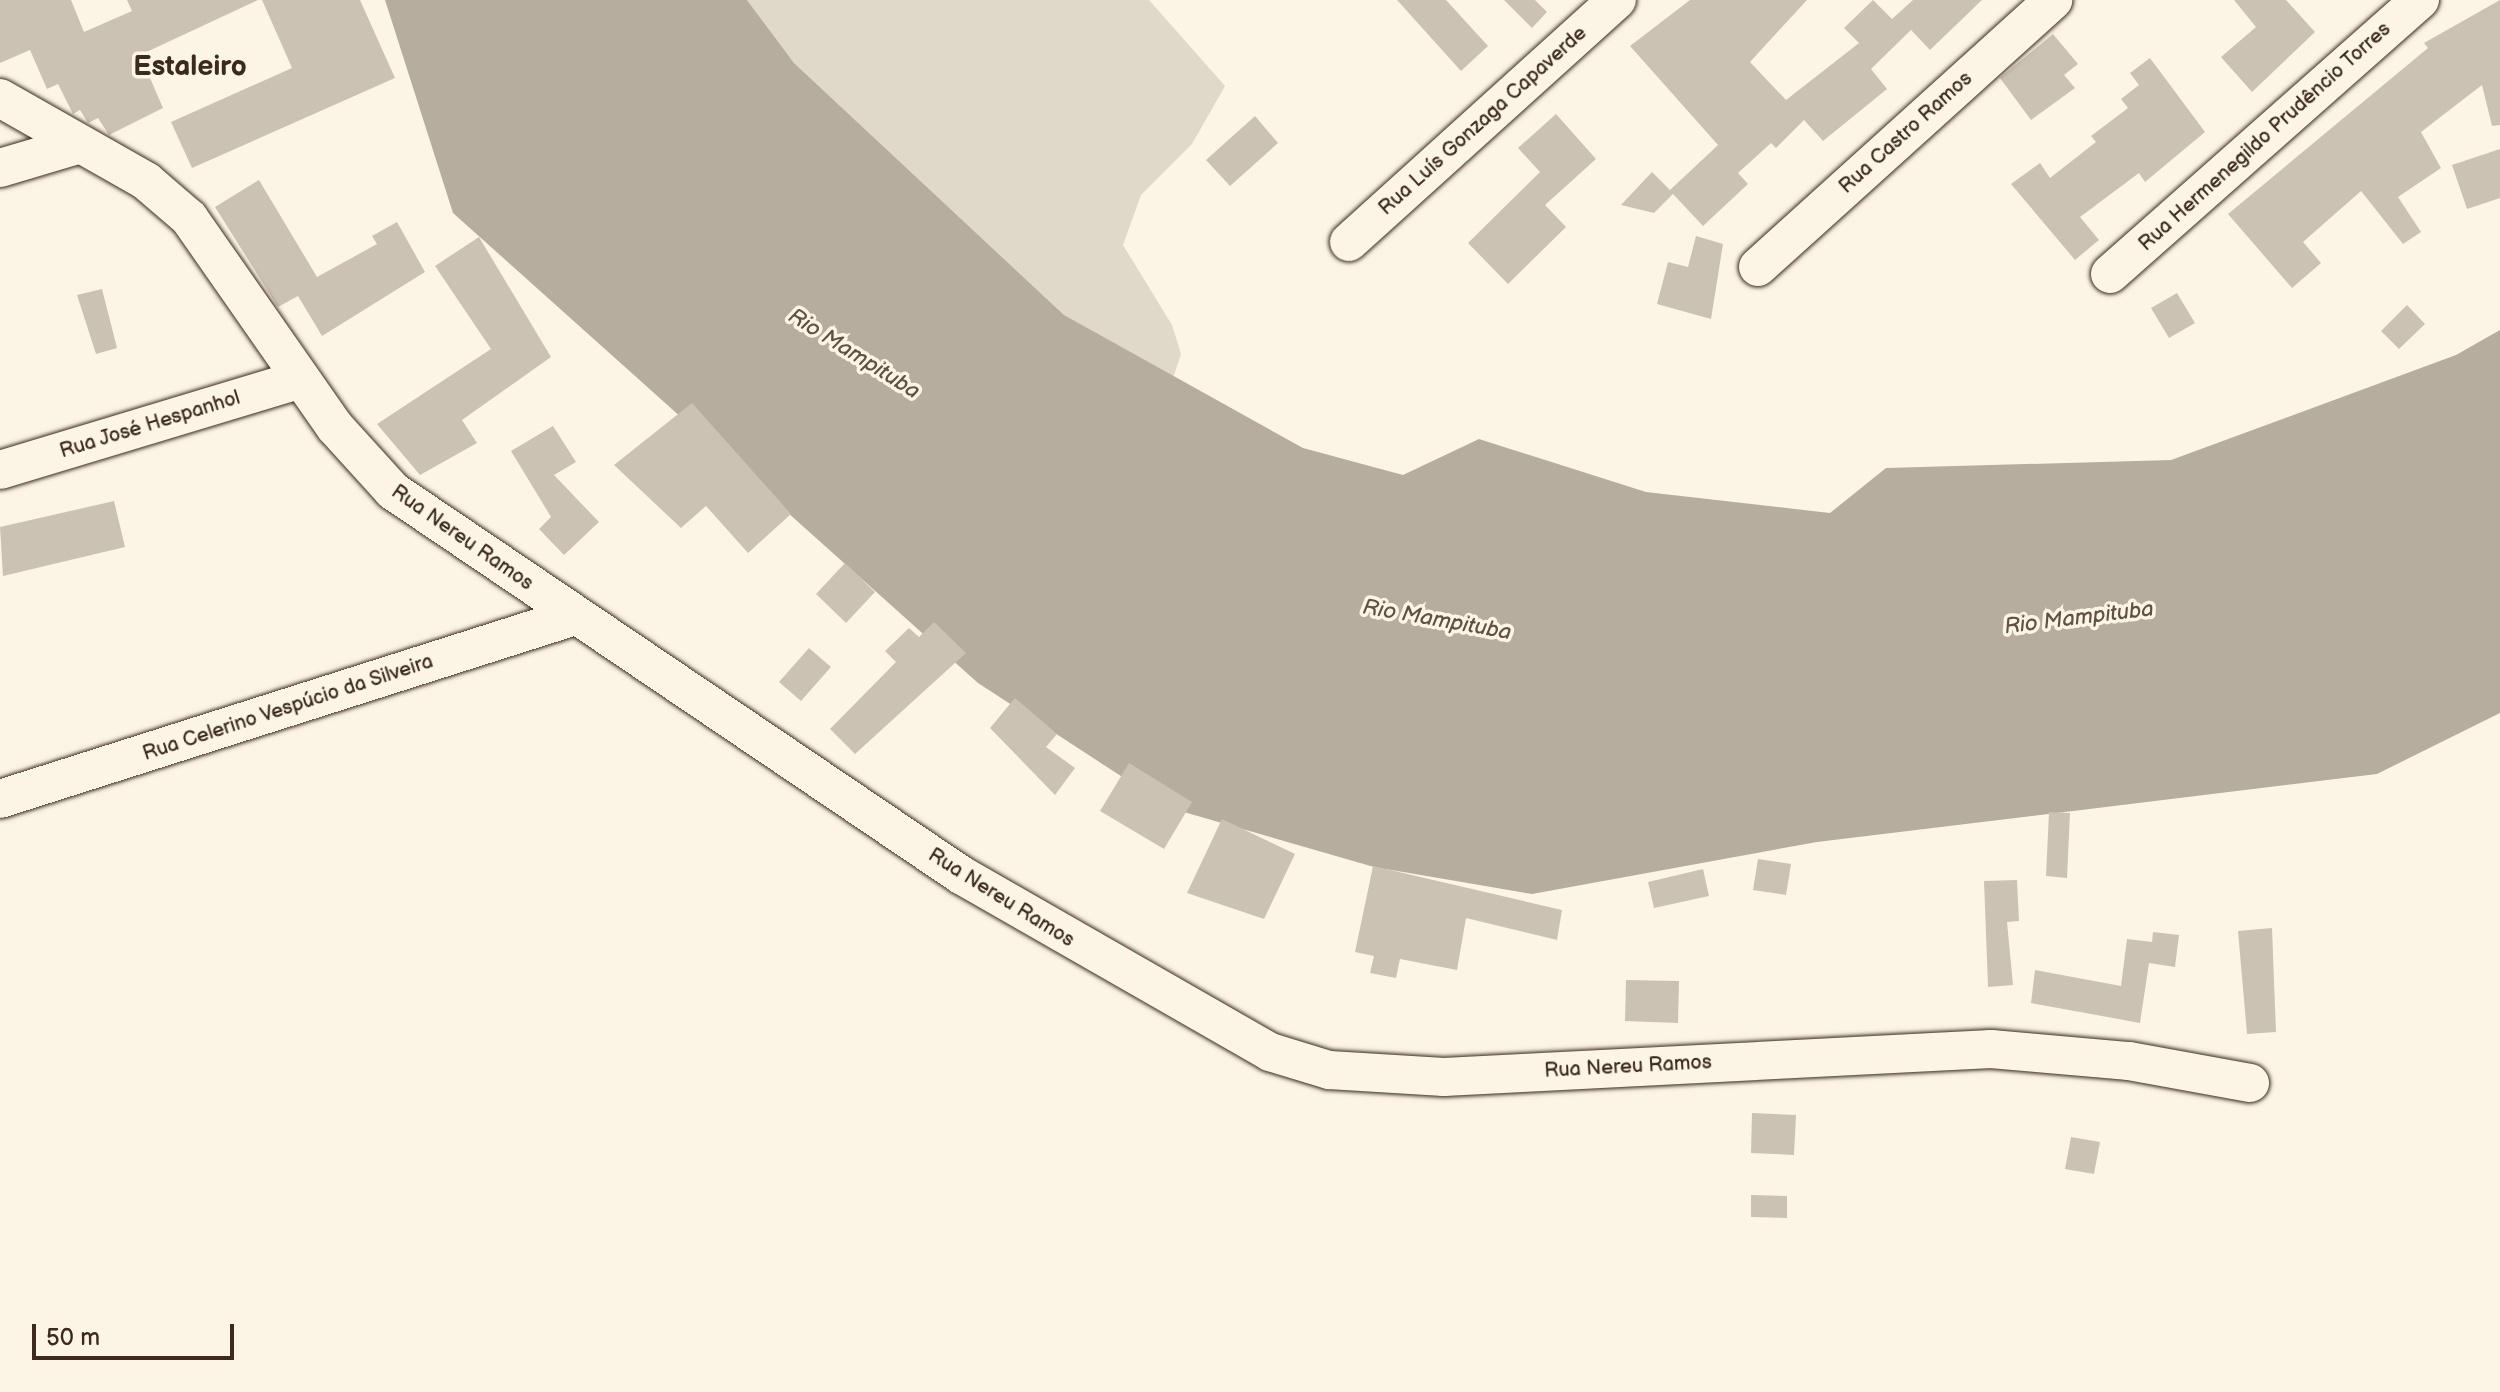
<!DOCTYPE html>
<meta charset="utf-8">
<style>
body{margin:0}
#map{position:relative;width:2500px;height:1392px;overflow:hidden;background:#fcf5e5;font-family:"Balsamiq Sans",sans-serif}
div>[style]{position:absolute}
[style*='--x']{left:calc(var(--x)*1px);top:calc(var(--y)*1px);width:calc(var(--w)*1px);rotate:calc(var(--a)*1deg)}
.green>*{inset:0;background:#e0d8c8}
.water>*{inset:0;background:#b7ad9e}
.building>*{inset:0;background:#ccc2b3}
.roads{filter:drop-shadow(0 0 2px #3b2a1e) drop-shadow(0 0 2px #3b2a1e)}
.minor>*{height:38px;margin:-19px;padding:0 19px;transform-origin:19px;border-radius:19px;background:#fcf5e5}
span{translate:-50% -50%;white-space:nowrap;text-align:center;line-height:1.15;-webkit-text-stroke:7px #fcf5e5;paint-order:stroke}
.street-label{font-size:20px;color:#3b2a1e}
.water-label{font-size:22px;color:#605144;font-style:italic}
.district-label{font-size:28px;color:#3b2a1e;font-weight:700}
.scale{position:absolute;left:32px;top:1324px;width:202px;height:36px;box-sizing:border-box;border:4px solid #3b2a1e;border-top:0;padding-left:10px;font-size:24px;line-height:28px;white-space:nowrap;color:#3b2a1e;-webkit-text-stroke:6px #fcf5e5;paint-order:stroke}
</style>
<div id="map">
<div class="green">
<i style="clip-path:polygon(747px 0,1149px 0,1225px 86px,1192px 144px,1141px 195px,1123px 245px,1172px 325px,1181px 354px,1173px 378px,1064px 315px,794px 63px)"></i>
</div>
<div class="water">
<i style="clip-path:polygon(385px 0,747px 0,794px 63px,1064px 315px,1303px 448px,1403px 475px,1479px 439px,1646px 492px,1830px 513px,1886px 468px,2171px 460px,2456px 355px,2500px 330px,2500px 713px,2377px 774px,1817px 842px,1532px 894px,1374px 867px,1170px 808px,978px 683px,453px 213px)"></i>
</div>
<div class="building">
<i style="clip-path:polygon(0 0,71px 0,84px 32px,132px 11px,127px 0,258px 0,140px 55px,163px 108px,109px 135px,98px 118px,88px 123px,80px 110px,73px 114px,58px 84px,47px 89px,30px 50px,0 63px)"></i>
<i style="clip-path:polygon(262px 0,360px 0,395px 78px,192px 168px,171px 122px,292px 68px)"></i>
<i style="clip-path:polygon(1397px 0,1446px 0,1488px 46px,1461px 71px)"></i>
<i style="clip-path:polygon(1504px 0,1535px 0,1547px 12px,1532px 28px)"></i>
<i style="clip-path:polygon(1690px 0,1807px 0,1750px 62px,1786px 100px,1859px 43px,1844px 28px,1873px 0,1892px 19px,1913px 0,1982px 0,1930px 50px,1911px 30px,1871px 69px,1887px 89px,1823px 141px,1804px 120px,1776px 148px,1771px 143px,1738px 173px,1748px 184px,1703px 226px,1673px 194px,1654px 213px,1621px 205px,1652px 172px,1670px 190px,1718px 145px,1630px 46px)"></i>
<i style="clip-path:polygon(2234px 0,2286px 0,2315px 32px,2252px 92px,2221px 57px,2256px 27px)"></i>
<i style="clip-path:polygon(2500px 0,2500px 125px,2492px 126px,2482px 85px,2421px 132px,2441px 168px,2398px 197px,2421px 232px,2403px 244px,2361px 191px,2303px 242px,2321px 263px,2292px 288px,2228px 214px,2428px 48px,2424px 43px)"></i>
<i style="clip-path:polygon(2053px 34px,2078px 64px,2064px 75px,2075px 88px,2031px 120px,2000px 78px)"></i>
<i style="clip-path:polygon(2150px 58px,2205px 132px,2145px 182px,2139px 173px,2080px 217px,2099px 240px,2075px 260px,2011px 184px,2040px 163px,2050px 178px,2096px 142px,2091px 136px,2128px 108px,2121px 99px,2139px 85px,2130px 73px)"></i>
<i style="clip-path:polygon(1556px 114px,1596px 159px,1545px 205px,1566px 227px,1508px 284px,1468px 243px,1540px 172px,1518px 148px)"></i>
<i style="clip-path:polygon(1255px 116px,1278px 143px,1230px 186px,1206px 160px)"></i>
<i style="clip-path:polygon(2500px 149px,2500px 198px,2467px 209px,2452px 165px)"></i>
<i style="clip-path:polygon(259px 180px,317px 277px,377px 244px,372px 236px,397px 222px,425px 272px,322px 336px,298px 296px,278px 307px,215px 207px)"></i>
<i style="clip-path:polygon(1696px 236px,1723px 244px,1711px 319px,1657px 304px,1668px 262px,1688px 267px)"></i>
<i style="clip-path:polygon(479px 237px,551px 357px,462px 420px,477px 443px,420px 475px,377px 424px,491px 349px,435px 266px)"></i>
<i style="clip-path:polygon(102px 289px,117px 348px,96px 354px,77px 295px)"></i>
<i style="clip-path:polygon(2177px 293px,2195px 323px,2169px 338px,2151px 308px)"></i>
<i style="clip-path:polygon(2407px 305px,2425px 324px,2399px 349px,2381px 331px)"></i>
<i style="clip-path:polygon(692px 403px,791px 514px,748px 553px,706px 506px,681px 528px,614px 465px)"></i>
<i style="clip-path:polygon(553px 426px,576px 462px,554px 475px,599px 522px,564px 555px,539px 529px,551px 517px,511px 451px)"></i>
<i style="clip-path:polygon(114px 501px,125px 547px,3px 576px,0 527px)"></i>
<i style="clip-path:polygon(845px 563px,875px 592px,846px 623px,816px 594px)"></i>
<i style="clip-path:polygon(934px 622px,966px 653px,855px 754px,830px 729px,896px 662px,885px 651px,909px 628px,919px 637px)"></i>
<i style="clip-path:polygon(809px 648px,831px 667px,801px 701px,779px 682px)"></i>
<i style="clip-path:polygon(1015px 698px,1057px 734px,1046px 747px,1075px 768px,1055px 795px,990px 728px)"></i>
<i style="clip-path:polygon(1129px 763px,1192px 802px,1164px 849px,1100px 811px)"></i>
<i style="clip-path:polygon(2049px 812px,2070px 813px,2067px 878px,2046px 876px)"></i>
<i style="clip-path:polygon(1222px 819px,1295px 854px,1264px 919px,1187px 893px)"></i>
<i style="clip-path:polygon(1758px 859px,1791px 864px,1786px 895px,1753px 890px)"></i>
<i style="clip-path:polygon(1373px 866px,1562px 910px,1557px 940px,1466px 918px,1457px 970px,1400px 959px,1396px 978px,1370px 973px,1374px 956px,1355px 952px)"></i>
<i style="clip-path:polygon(1703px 869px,1709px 896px,1654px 908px,1648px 882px)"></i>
<i style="clip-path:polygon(2017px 880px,2019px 921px,2007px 922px,2013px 985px,1988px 987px,1984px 881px)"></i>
<i style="clip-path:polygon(2272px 928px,2276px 1032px,2247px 1034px,2238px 931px)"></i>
<i style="clip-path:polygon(2153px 932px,2179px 935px,2175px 967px,2149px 963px,2140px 1023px,2031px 1003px,2035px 970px,2121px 986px,2127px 939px,2152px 942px)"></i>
<i style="clip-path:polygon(1626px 980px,1679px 981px,1678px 1023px,1625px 1021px)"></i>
<i style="clip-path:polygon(1752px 1113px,1796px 1115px,1794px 1155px,1751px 1153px)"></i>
<i style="clip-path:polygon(2071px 1137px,2100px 1142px,2094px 1174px,2065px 1169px)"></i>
<i style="clip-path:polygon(1751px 1195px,1787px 1196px,1787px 1218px,1751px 1217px)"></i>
</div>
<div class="roads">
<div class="minor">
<i style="--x:0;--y:98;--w:168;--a:29.6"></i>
<i style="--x:146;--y:181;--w:57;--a:40.7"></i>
<i style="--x:189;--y:218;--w:255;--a:55.1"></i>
<i style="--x:335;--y:427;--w:86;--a:47.8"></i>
<i style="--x:393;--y:491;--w:686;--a:34.06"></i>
<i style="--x:961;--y:875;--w:356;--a:29.8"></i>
<i style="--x:1270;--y:1052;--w:62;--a:17"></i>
<i style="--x:1329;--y:1070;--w:115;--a:3.5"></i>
<i style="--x:1444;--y:1077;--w:548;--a:-2.93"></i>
<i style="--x:1991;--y:1049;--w:139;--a:5"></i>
<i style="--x:2129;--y:1061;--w:123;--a:10.3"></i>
<i style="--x:0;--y:168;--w:84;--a:-16.5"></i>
<i style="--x:1349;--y:242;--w:361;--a:-42.1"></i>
<i style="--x:1758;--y:267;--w:398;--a:-42.1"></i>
<i style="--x:2110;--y:274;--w:414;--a:-41.5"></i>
<i style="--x:0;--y:470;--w:314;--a:-16.8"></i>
<i style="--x:0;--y:799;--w:603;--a:-17.65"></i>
</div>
</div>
<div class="street-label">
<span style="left:1483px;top:121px;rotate:-42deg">Rua Luís Gonzaga Capaverde</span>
<span style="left:1906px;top:133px;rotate:-42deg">Rua Castro Ramos</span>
<span style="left:2265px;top:137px;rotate:-42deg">Rua Hermenegildo Prudêncio Torres</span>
<span style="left:150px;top:425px;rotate:-17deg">Rua José Hespanhol</span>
<span style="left:462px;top:538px;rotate:35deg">Rua Nereu Ramos</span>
<span style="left:288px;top:708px;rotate:-18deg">Rua Celerino Vespúcio da Silveira</span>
<span style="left:1001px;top:898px;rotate:32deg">Rua Nereu Ramos</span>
<span style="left:1628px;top:1067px;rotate:-3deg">Rua Nereu Ramos</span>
</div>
<div class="water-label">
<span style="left:854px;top:354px;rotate:32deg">Rio Mampituba</span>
<span style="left:2079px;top:618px;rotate:-7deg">Rio Mampituba</span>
<span style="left:1437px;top:620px;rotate:10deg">Rio Mampituba</span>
</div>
<div class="district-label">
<span style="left:190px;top:67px">Estaleiro</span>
</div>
<div class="scale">50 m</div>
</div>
